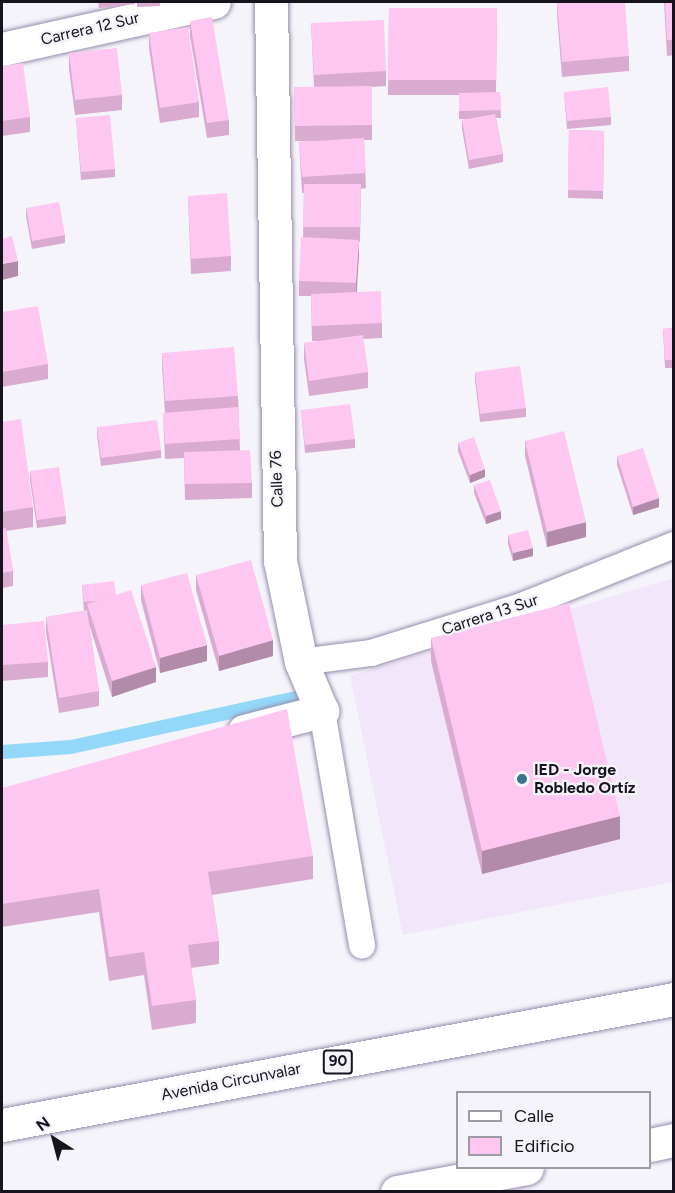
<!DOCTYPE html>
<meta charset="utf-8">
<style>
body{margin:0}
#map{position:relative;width:675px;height:1193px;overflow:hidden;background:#f6f4fb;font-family:Figtree,sans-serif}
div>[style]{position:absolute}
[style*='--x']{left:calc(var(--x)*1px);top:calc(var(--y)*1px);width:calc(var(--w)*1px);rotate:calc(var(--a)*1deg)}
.education>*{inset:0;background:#f2e6fa}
.stream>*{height:14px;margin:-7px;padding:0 7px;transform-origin:7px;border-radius:7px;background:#93d8f9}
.roads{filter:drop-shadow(0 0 2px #978dac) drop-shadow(0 0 2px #978dac)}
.service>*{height:26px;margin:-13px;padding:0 13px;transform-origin:13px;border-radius:13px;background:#fff}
.minor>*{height:33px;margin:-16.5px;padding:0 16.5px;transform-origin:16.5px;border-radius:16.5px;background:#fff}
.trunk>*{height:33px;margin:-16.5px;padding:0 16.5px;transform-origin:16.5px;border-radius:16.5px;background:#fff}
.wall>*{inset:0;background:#daabd0}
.shaded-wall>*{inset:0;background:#b18ba9}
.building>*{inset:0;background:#fdc7f2}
.dots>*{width:16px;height:16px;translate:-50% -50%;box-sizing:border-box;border:3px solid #f6f4fb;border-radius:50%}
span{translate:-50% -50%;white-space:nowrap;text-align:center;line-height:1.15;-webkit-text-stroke:4.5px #f6f4fb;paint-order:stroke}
.shield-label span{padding:2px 4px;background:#f6f4fb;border:2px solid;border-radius:4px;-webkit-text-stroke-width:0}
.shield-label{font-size:15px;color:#16131e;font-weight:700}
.street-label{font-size:16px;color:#16131e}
.poi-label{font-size:16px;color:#16131e;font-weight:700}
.left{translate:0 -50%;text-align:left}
.frame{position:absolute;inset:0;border:3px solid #16131e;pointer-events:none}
.legend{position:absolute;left:456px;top:1091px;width:195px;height:78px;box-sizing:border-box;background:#f6f4fb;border:2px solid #9c9aa3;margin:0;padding:8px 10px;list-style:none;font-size:18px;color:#16131e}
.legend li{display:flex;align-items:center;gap:12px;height:30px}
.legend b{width:30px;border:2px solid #9c9aa3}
.north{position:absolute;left:24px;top:1109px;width:60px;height:60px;-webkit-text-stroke:4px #f6f4fb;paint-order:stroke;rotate:324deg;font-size:16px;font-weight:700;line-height:24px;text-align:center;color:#16131e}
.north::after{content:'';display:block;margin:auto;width:21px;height:27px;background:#16131e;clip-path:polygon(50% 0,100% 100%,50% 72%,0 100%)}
</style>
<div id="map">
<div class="education">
<i style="clip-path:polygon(673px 578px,673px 882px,403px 935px,350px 676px)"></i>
</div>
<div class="stream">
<i style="--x:2;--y:752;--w:69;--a:-4.1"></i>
<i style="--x:71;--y:747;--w:250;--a:-12.3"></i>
</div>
<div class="roads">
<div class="service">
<i style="--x:301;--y:662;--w:71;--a:-7.3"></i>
<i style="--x:371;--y:653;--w:155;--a:-17.3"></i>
<i style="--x:519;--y:607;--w:167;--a:-21.8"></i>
<i style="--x:322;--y:711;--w:238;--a:80.3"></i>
</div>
<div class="minor">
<i style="--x:2;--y:49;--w:217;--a:-12.5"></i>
<i style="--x:244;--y:731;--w:81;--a:-14.4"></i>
<i style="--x:322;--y:711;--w:53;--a:-113.2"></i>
<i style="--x:301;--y:662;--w:103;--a:-101.7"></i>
<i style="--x:280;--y:561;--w:559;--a:-90.92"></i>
</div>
<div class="trunk">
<i style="--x:2;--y:1125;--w:684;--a:-10.62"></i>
<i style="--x:650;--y:1145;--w:25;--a:-12"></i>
<i style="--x:397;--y:1192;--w:132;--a:-10.5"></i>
</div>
</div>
<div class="wall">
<i style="clip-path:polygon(98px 2px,135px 2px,135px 4px,99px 8px)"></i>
<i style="clip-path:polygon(137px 2px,160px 2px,160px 6px,137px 7px)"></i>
<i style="clip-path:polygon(557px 2px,629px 56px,629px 71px,562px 77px,557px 14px)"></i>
<i style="clip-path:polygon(664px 2px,674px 2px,674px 55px,667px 56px)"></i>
<i style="clip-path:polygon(389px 8px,497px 8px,496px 92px,500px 92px,501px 118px,496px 118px,503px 154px,503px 162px,469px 169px,462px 129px,462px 120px,470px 119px,459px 119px,459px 95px,388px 95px)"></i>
<i style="clip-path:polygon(190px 21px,229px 120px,229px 135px,207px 138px,190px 36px)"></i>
<i style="clip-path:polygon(311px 23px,386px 71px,386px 86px,372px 87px,372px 140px,364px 140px,366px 188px,361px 189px,360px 242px,359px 242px,357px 292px,382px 323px,382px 338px,363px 339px,368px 372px,368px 388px,309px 396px,304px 359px,304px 343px,325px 341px,312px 341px,311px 296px,299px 296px,299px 281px,303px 237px,304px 193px,302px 193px,299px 142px,319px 141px,295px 141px,294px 87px,314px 87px)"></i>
<i style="clip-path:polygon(149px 33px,199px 102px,199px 117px,160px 123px,149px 48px)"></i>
<i style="clip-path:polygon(69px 53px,122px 95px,122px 110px,75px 115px,69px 69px)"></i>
<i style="clip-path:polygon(2px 66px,30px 117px,30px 132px,2px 136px)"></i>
<i style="clip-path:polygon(564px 92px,611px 117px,611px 125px,567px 129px)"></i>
<i style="clip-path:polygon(76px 118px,115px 169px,115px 177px,81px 180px)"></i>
<i style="clip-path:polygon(569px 130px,604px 131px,603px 199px,568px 198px)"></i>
<i style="clip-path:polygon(188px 196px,231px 256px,231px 271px,191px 274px)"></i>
<i style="clip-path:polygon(26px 208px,65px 235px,65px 243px,32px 249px,26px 216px)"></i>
<i style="clip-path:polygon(2px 312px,48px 364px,48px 379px,2px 387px)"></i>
<i style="clip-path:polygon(674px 328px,674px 368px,665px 368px,663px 329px)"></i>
<i style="clip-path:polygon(162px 353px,238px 396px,240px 450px,252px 483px,252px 498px,185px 500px,184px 458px,165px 459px,163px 413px,165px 413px,162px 368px)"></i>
<i style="clip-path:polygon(475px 372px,526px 408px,526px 417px,480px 422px,475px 380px)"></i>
<i style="clip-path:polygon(301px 410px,355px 439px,355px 448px,305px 453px)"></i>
<i style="clip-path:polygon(2px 422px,33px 507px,33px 527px,6px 531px,13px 571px,13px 586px,2px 588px)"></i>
<i style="clip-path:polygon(97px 427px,161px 450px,161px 458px,101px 466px,97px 435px)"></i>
<i style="clip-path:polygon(525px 441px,586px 537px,547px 547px,525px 456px)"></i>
<i style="clip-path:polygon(458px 443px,485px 477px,470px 483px,458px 451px)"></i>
<i style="clip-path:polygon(617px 456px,659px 507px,633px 515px,617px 465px)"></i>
<i style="clip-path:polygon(30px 471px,66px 516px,66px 524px,37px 528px,30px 480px)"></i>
<i style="clip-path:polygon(474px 485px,501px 519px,486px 524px,474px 493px)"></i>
<i style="clip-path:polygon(508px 535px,533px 556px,513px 561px,508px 544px)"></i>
<i style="clip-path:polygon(196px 575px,273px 656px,219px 671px,196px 590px)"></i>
<i style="clip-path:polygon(82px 585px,116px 595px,156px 682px,112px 697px,89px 624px,99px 691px,99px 706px,59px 713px,46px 632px,46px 617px,84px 611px)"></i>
<i style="clip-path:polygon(141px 585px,207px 661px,160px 673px,141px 600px)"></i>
<i style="clip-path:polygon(2px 625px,48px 662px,48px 677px,2px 681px)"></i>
<i style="clip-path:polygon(431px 638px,620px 839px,482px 874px,431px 661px)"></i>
<i style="clip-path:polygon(2px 788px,313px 856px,313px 879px,212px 895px,219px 941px,219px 964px,191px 968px,196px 1000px,196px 1023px,152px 1030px,144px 975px,109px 981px,99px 912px,2px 927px)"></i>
</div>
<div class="shaded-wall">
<i style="clip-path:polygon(359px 240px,359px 255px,356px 298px,356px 283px)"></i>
<i style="clip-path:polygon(18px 261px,18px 276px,2px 280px,2px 264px)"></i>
<i style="clip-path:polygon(485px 469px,485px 477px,470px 483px,470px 475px)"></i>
<i style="clip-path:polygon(659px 498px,659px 507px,633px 515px,633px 507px)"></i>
<i style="clip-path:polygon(501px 511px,501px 519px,486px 524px,486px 516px)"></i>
<i style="clip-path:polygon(586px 522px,586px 537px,547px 547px,547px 532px)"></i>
<i style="clip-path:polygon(533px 548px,533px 556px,513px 561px,513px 553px)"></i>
<i style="clip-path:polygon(273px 640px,273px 656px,219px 671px,219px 656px)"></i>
<i style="clip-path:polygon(207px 645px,207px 661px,160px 673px,160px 658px)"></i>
<i style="clip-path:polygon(156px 667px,156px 682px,112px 697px,112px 681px)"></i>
<i style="clip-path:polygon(620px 816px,620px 839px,482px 874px,482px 851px)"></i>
</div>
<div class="building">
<i style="clip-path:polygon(557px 2px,625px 2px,629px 56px,562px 62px)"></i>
<i style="clip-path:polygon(665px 2px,674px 2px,674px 40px,667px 40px)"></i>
<i style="clip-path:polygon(389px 8px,497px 8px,496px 80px,388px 80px)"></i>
<i style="clip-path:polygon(212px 17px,229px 120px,207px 123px,190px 21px)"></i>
<i style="clip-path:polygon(384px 20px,386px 71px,314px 75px,311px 23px)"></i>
<i style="clip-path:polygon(188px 27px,199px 102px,160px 108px,149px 33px)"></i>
<i style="clip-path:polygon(117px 48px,122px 95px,75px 100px,69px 53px)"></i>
<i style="clip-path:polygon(23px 63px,30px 117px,2px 121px,2px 66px)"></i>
<i style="clip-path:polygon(372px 86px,372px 125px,295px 126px,294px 87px)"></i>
<i style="clip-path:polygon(608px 87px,611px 117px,567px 121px,564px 92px)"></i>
<i style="clip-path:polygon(500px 92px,501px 110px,459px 111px,459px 93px)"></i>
<i style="clip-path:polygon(495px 114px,503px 154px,469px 160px,462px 120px)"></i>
<i style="clip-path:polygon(110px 115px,115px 169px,81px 172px,76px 118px)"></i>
<i style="clip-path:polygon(569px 130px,604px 131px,603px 191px,568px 190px)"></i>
<i style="clip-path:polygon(364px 138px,366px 173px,302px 177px,299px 142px)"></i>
<i style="clip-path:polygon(304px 184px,361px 184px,360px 227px,303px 227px)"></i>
<i style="clip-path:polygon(227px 193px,231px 256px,191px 259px,188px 196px)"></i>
<i style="clip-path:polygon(59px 202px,65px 235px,32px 241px,26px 208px)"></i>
<i style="clip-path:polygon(12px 236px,18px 261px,2px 264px,2px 239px)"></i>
<i style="clip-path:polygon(301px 237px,359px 240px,356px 283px,299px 281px)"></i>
<i style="clip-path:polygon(381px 291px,382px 323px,312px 326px,311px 294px)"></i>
<i style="clip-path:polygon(38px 306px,48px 364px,2px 372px,2px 312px)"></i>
<i style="clip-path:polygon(674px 328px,674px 360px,665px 360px,663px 329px)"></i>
<i style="clip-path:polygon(363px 335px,368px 372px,309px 381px,304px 343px)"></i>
<i style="clip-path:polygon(234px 347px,238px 396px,165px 401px,162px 353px)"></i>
<i style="clip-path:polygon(520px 366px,526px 408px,480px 414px,475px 372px)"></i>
<i style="clip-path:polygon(350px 404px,355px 439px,305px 445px,301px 410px)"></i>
<i style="clip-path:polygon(238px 407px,240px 439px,165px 444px,163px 413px)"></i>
<i style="clip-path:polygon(21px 419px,33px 507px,2px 512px,2px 422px)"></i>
<i style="clip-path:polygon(157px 420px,161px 450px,101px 458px,97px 427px)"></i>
<i style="clip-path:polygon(564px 431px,586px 522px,547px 532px,525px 441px)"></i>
<i style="clip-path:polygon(474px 437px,485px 469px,470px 475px,458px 443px)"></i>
<i style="clip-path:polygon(643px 448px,659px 498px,633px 507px,617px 456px)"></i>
<i style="clip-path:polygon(250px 450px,252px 483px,185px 484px,184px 452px)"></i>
<i style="clip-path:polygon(59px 467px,66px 516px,37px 520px,30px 471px)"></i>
<i style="clip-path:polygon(490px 480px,501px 511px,486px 516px,474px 485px)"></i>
<i style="clip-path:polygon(6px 528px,13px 571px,2px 573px,2px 529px)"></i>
<i style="clip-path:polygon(528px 530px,533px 548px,513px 553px,508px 535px)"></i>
<i style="clip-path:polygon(251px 560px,273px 640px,219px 656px,196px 575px)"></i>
<i style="clip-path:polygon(187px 573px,207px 645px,160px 658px,141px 585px)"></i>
<i style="clip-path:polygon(114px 581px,116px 595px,96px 601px,84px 602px,82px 585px)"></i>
<i style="clip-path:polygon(131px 590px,156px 667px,112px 681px,87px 604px)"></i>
<i style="clip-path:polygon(569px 603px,620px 816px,482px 851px,431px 638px)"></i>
<i style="clip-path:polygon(87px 610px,99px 691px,59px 698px,46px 617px)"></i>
<i style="clip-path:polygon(44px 621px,48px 662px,2px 665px,2px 625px)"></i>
<i style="clip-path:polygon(287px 709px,313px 856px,208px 872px,219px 941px,188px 945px,196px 1000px,152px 1006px,144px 952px,109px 957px,99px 889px,2px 904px,2px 788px)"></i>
</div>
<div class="dots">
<i style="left:522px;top:779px;background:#38748c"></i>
</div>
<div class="shield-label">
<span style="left:338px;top:1062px">90</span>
</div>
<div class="street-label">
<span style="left:90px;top:29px;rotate:-13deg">Carrera 12 Sur</span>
<span style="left:277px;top:479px;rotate:-92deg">Calle 76</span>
<span style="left:490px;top:615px;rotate:-18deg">Carrera 13 Sur</span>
<span style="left:231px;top:1082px;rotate:-11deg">Avenida Circunvalar</span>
</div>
<div class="poi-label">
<span class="left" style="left:534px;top:779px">IED - Jorge<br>Robledo Ortíz</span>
</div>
<div class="frame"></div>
<ul class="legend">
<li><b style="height:8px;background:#fff"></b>Calle</li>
<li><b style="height:16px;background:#fdc7f2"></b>Edificio</li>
</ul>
<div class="north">N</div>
</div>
